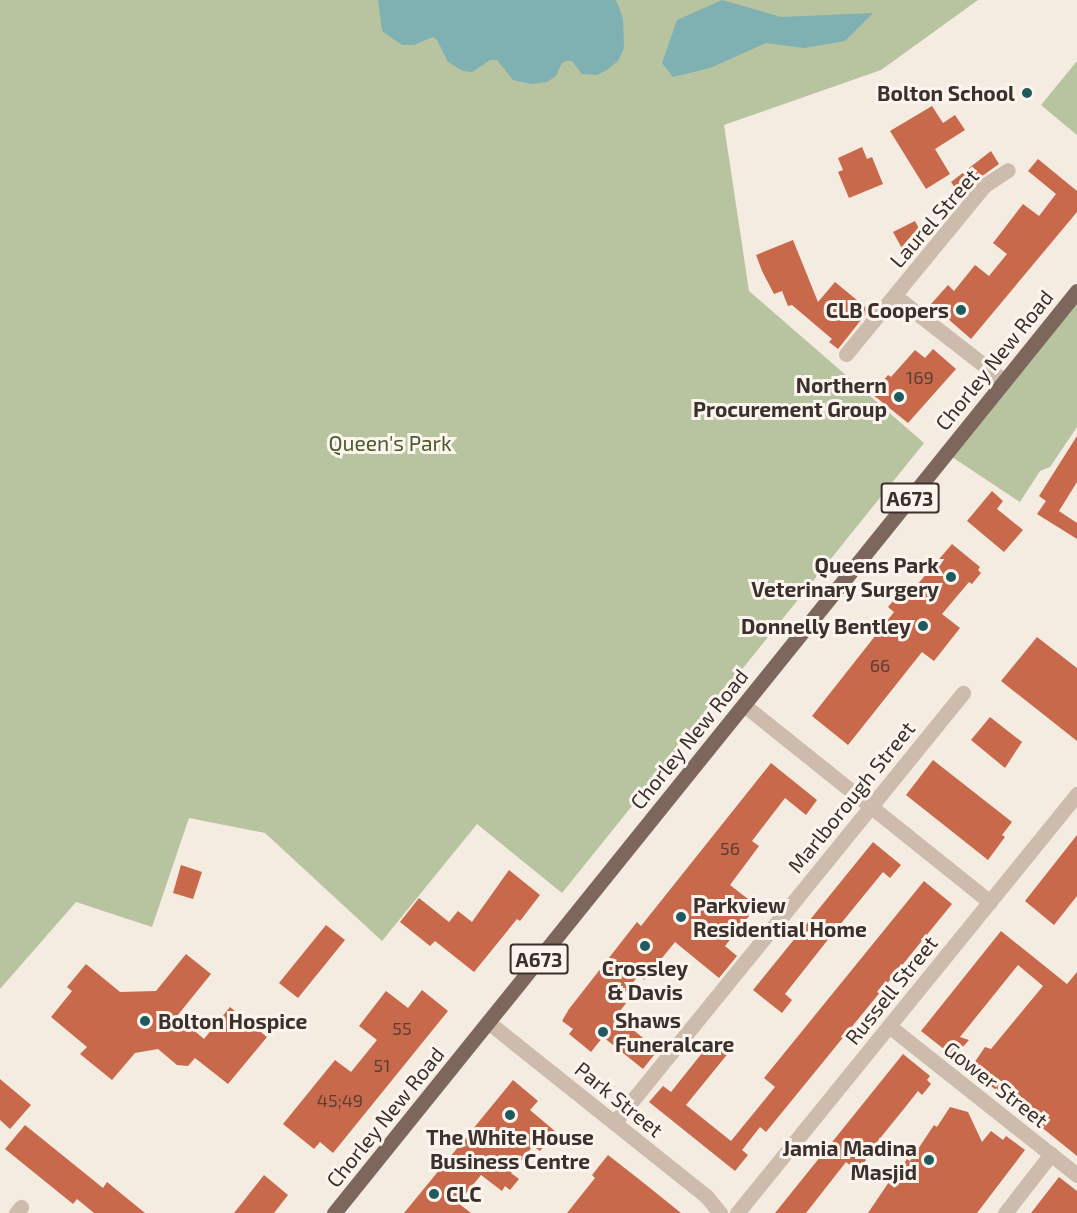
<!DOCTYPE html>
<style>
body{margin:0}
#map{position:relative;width:1077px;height:1213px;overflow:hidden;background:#f4ebe1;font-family:"Exo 2",sans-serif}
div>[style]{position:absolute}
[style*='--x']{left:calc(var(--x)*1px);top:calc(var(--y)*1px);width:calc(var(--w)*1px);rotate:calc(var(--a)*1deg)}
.green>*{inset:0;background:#b8c4a0}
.water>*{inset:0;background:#7fb0b2}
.building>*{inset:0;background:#c8694b}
.minor>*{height:15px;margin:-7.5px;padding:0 7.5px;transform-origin:7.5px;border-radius:7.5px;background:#cdbbac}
.major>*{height:15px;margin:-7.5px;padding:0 7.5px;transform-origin:7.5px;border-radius:7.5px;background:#7d675c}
.dots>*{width:16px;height:16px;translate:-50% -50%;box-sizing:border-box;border:3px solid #fbf5ee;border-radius:50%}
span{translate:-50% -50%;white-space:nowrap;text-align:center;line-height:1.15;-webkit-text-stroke:6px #fbf5ee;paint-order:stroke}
.number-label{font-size:18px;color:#5e3e33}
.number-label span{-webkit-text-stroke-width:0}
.shield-label span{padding:2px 4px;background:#fbf5ee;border:2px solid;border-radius:4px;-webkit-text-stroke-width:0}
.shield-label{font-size:20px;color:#3b302b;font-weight:700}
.poi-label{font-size:21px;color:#3b302b;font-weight:700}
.right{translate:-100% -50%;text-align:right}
.left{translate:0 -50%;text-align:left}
.street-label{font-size:21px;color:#3b302b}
.park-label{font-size:21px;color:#4a5a2e}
</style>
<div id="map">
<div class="green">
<i style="clip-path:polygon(0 0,978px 0,881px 70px,724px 125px,749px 291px,924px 443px,562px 893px,477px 824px,382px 941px,265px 833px,189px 818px,152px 927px,76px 902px,0 989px)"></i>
<i style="clip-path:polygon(1077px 61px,1077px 135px,1041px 105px)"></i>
<i style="clip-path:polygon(1077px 291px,1077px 427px,1050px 467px,1040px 471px,1020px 502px,946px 453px)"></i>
</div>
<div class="water">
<i style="clip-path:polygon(378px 0,616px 0,623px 18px,624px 48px,618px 61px,607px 70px,597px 75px,582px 74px,572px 61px,566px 61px,562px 63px,556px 76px,547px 82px,531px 84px,513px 80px,497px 60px,490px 60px,472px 72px,463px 71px,448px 62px,437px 40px,433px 37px,414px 45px,402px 45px,382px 31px)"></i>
<i style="clip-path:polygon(722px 0,781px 17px,873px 13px,845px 41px,804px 48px,766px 43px,710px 68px,673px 77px,662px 63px,677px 20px)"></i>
</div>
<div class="building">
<i style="clip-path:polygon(932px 106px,943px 123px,955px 115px,965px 130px,935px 149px,950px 174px,926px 189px,890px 131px)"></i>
<i style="clip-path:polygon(862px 147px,867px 159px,872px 157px,883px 184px,849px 198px,838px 172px,843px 170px,838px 158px)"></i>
<i style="clip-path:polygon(991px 151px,999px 164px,978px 179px,962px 198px,951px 182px)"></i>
<i style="clip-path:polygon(1038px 159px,1077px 191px,1077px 212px,971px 339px,931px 304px,948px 285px,954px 291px,975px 265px,989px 276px,1007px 254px,993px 243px,1023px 204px,1039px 216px,1056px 194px,1028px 171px)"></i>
<i style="clip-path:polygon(915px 221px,925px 240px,904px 252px,893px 232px)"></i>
<i style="clip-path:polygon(793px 240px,818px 302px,835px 282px,869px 310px,838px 349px,829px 342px,832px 339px,792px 305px,788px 306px,782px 291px,774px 294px,762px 271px,756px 255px)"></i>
<i style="clip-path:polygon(933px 349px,956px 369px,908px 423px,872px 394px,888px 375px,891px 377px,915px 350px,925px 358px)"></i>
<i style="clip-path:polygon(1077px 436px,1077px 482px,1059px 511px,1077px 523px,1077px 539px,1037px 514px,1046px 501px,1039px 496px)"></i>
<i style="clip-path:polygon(992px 491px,1003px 501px,997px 509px,1023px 530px,1004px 552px,967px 521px)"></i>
<i style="clip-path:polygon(952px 544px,980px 567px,978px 570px,981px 573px,972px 584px,969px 582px,942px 614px,960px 628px,934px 661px,922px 652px,848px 745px,812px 716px,894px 612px,888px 607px,898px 595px,904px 600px)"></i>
<i style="clip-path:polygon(1037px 637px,1077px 668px,1077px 741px,1001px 681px)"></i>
<i style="clip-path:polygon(990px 717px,1022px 742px,1005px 768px,971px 740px)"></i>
<i style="clip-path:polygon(933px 760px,1012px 822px,1002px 835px,1005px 837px,988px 860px,906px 795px)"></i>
<i style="clip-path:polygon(771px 763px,817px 800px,806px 815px,785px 798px,752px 841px,759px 846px,730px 885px,757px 906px,725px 946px,737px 956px,719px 978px,675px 942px,644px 980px,639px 975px,621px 997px,627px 1002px,616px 1016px,658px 1050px,643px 1069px,603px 1037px,591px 1052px,569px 1034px,573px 1029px,562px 1021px,569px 1009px,637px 922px,641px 926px)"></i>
<i style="clip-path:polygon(1077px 835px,1077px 896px,1054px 925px,1025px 901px)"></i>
<i style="clip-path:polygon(873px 842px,901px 865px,890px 878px,883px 872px,834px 932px,785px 994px,792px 1000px,782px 1013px,753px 990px)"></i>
<i style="clip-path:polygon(181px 865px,202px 872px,193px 899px,173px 893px)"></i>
<i style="clip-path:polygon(509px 870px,540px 895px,520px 921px,517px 919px,474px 972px,435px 941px,430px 946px,400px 922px,419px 898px,449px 922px,458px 911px,472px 922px)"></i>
<i style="clip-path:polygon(924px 881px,952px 904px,766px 1132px,760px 1127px,742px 1150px,748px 1155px,735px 1171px,649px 1102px,663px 1086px,671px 1092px,714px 1038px,730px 1051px,686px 1105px,731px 1141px,775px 1087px,764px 1078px)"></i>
<i style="clip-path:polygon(326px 925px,345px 940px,298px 998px,279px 983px)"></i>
<i style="clip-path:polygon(1001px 931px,1067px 984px,1077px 972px,1077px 1156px,970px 1069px,985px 1047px,991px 1049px,1043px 986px,1018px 965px,960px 1037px,969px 1040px,954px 1057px,921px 1031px)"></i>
<i style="clip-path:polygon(186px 954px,211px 974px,177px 1016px,204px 1039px,230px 1007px,267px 1037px,228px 1084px,195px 1058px,188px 1066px,177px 1065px,158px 1049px,135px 1053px,112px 1080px,80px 1054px,87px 1047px,51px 1017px,72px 991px,67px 987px,86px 964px,120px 992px,156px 991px)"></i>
<i style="clip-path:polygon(422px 990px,448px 1011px,333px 1153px,320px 1142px,314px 1149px,283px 1124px,335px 1060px,351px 1072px,377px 1040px,359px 1026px,386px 991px,408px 1008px)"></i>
<i style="clip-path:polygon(903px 1054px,930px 1076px,927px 1080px,931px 1084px,927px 1089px,922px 1095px,918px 1091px,907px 1105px,864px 1158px,866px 1160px,857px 1171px,846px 1162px,806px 1213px,775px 1213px)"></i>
<i style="clip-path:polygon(0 1079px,31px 1105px,10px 1129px,0 1120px)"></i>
<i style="clip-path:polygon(513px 1080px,538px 1101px,530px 1110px,556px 1132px,540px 1151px,533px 1146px,511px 1173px,519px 1179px,510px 1190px,505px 1186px,502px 1191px,481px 1175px,458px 1203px,471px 1213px,404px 1213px)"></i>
<i style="clip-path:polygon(950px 1107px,968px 1112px,982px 1142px,991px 1131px,1003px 1140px,1006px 1136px,1025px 1150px,977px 1213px,868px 1213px,889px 1182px,891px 1184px,907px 1159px,910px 1161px,934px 1125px,937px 1127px)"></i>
<i style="clip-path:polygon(25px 1125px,103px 1188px,107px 1182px,145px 1213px,94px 1213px,77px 1199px,73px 1204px,5px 1149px)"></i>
<i style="clip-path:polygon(608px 1155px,640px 1180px,681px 1213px,567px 1213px,595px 1178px,592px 1175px)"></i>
<i style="clip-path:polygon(264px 1175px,288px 1195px,274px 1213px,234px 1213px)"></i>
<i style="clip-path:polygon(1059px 1177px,1077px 1191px,1077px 1213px,1031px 1213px)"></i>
</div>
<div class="minor">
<i style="--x:895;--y:296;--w:138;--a:37.9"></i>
<i style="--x:846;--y:354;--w:219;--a:-50.6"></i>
<i style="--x:985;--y:185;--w:27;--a:-33"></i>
<i style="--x:744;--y:705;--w:315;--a:38.7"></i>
<i style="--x:488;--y:1022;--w:280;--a:38.6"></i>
<i style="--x:707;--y:1197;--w:21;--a:51"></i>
<i style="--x:889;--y:1026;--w:240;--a:38.4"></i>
<i style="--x:614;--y:1123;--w:554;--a:-50.94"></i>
<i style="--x:16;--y:1213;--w:8;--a:-50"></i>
<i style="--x:737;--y:1213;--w:540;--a:-50.94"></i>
<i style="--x:1005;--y:1213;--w:75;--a:-52.1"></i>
</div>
<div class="major">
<i style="--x:334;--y:1213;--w:1184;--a:-51.14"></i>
</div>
<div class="dots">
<i style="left:1027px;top:93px;background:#1f5a5e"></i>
<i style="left:961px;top:310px;background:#1f5a5e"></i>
<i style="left:899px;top:397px;background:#1f5a5e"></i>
<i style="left:951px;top:577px;background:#1f5a5e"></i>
<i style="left:923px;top:626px;background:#1f5a5e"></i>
<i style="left:681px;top:917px;background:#1f5a5e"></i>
<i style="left:645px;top:946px;background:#1f5a5e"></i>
<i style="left:145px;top:1021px;background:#1f5a5e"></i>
<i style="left:603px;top:1032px;background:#1f5a5e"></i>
<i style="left:510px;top:1115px;background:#1f5a5e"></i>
<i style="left:929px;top:1160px;background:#1f5a5e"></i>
<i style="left:434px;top:1194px;background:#1f5a5e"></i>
</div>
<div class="number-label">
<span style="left:920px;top:377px">169</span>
<span style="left:880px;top:665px">66</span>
<span style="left:730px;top:848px">56</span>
<span style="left:402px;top:1028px">55</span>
<span style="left:382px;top:1065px">51</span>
<span style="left:340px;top:1100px">45;49</span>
</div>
<div class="shield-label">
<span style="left:910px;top:498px">A673</span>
<span style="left:539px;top:959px">A673</span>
</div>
<div class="poi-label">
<span class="right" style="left:1015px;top:93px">Bolton School</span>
<span class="right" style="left:949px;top:310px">CLB Coopers</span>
<span class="right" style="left:887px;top:397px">Northern<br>Procurement Group</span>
<span class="right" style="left:939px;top:577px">Queens Park<br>Veterinary Surgery</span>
<span class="right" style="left:911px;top:626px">Donnelly Bentley</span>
<span class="left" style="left:693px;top:917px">Parkview<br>Residential Home</span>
<span style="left:645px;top:980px">Crossley<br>&amp; Davis</span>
<span class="left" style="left:615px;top:1032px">Shaws<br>Funeralcare</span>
<span class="left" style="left:158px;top:1021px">Bolton Hospice</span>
<span style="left:510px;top:1149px">The White House<br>Business Centre</span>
<span class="right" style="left:917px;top:1160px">Jamia Madina<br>Masjid</span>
<span class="left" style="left:446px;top:1194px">CLC</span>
</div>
<div class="street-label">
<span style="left:934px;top:218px;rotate:-49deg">Laurel Street</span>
<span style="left:994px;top:360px;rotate:-51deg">Chorley New Road</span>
<span style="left:689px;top:739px;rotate:-51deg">Chorley New Road</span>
<span style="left:851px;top:797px;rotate:-51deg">Marlborough Street</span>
<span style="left:891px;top:990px;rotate:-51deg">Russell Street</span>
<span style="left:996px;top:1084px;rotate:38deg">Gower Street</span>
<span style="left:619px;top:1099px;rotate:39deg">Park Street</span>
<span style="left:385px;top:1117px;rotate:-51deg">Chorley New Road</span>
</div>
<div class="park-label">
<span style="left:390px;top:443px">Queen's Park</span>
</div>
</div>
